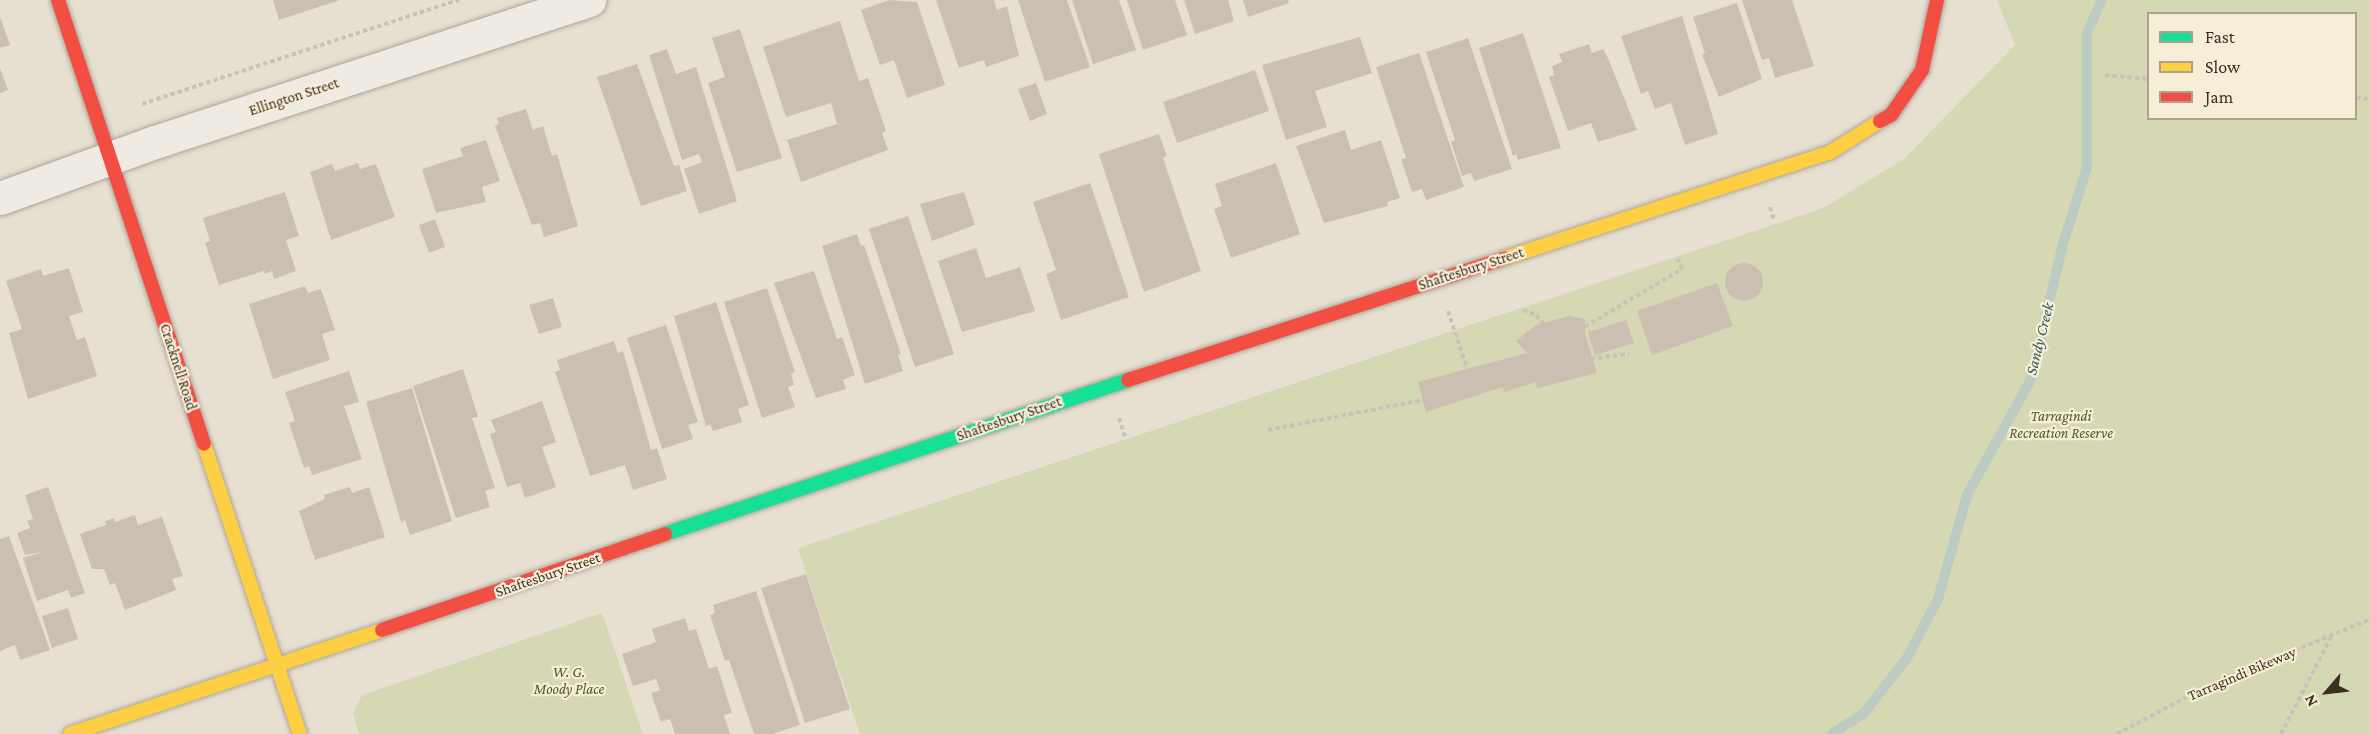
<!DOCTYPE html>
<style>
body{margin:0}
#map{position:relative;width:2369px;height:734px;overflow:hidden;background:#e7e0d1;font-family:"Crimson Pro",serif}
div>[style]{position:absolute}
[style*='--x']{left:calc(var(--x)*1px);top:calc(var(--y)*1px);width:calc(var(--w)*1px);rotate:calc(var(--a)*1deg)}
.green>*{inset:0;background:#d6d7b3}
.stream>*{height:10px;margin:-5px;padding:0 5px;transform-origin:5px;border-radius:5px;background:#bcccc2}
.building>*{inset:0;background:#cbbfb2}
.round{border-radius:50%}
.path>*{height:4px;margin-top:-2px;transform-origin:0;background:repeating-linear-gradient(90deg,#c8c2b9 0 4.5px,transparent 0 7.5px)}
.roads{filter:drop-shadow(0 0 2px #ada599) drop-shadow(0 0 2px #ada599)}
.street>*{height:33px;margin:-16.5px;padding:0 16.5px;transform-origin:16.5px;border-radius:16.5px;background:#efebe3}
.fast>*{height:14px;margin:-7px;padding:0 7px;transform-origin:7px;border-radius:7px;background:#16e098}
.slow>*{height:14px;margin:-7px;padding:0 7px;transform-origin:7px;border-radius:7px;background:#ffcf43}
.jam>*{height:14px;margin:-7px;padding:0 7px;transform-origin:7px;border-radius:7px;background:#f24e42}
span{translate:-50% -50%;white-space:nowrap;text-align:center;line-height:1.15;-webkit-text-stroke:4.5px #f7eed8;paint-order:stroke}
.street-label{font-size:15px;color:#3d2e20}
.park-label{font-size:15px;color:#4d5a26;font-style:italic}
.water-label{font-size:16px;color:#2f5d5a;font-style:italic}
.legend{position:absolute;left:2147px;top:12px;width:210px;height:108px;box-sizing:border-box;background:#f7eed8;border:2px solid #ada18e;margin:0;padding:8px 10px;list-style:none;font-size:18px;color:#3d2e20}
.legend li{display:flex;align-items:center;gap:12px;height:30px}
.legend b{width:30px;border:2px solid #ada18e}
.north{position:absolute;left:2297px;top:662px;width:60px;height:60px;-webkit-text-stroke:4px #f7eed8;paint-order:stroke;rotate:242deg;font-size:16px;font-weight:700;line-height:24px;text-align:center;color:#3d2e20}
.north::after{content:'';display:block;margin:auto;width:21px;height:27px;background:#3d2e20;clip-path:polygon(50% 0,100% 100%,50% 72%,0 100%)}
</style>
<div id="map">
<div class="green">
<i style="clip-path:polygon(evenodd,1997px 0,2369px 0,2369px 734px,860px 734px,798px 548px,1823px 208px,1904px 159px,2015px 45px,1997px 0,2148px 14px,2356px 14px,2356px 118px,2148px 118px,2148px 14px)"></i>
<i style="clip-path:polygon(602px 613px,643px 734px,359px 734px,353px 713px,362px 695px)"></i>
</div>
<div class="stream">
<i style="--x:1832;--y:734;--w:38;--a:-33"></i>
<i style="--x:1864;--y:713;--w:70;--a:-52"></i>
<i style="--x:1907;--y:658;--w:67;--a:-62.3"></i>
<i style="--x:1938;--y:599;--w:108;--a:-74.4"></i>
<i style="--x:1967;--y:495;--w:132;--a:-61.1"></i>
<i style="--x:2031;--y:379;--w:139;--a:-76.7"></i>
<i style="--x:2063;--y:244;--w:81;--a:-72.7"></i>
<i style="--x:2087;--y:167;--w:134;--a:-90"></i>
<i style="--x:2087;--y:33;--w:36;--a:-66"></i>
</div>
<div class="building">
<i style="clip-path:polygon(273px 0,340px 0,279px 20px)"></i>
<i style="clip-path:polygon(889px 0,917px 2px,945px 85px,907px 98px,894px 60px,880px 65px,861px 10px)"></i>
<i style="clip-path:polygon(936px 0,994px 0,997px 10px,1007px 6px,1019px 56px,986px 67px,984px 60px,959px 68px)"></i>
<i style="clip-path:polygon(1018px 0,1067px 0,1090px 67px,1045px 82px)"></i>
<i style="clip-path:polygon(1072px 0,1119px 0,1136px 50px,1093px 64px)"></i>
<i style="clip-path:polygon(1127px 0,1175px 0,1187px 35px,1143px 50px)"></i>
<i style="clip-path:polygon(1184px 0,1228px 0,1234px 21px,1195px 34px)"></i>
<i style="clip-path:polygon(1243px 0,1288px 0,1289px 3px,1248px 17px)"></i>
<i style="clip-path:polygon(1742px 0,1792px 0,1814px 66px,1775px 78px,1769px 58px,1762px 60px)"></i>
<i style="clip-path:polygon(1737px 3px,1762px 79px,1719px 97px,1702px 55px,1705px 54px,1693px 17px)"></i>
<i style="clip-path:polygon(1682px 16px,1718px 134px,1685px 145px,1671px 103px,1655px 109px,1648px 91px,1641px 94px,1621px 36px)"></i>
<i style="clip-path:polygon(0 17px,10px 45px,0 48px)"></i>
<i style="clip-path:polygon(840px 21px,859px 81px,868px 78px,886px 131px,882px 133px,888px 150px,801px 182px,787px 140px,837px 124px,831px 103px,786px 117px,763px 47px)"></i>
<i style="clip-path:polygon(740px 29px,782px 158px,737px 172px,708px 83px,725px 77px,712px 38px)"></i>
<i style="clip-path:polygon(1523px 33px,1561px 148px,1518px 160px,1516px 154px,1513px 156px,1479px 48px)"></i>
<i style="clip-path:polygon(1360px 37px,1372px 73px,1315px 91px,1327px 127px,1286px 140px,1262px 65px)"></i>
<i style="clip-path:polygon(1468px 38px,1512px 169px,1474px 181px,1471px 173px,1462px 176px,1451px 142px,1455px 140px,1426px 52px)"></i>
<i style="clip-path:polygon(1589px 44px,1592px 53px,1603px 49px,1608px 58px,1637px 130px,1598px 142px,1591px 123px,1568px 131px,1549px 77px,1554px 75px,1552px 66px,1562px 62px,1559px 54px)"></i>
<i style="clip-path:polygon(667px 49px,676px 74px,696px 67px,737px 201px,699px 214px,684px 169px,702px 162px,699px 154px,682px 160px,649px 55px)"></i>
<i style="clip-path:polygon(1419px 53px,1464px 187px,1426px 200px,1422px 189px,1412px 192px,1401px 159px,1406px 158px,1376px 67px)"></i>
<i style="clip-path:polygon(637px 64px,674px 166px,679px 165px,687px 191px,641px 206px,597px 77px)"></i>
<i style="clip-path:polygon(0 68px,8px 90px,0 93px)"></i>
<i style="clip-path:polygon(1255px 70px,1269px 111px,1177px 143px,1163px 102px)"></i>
<i style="clip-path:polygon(1036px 83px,1047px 114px,1030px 121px,1018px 89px)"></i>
<i style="clip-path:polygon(526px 109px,533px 130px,543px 126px,552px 156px,557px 154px,578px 226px,544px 237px,540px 223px,532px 225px,495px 126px,499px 124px,497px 118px)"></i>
<i style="clip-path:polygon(1345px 130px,1351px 150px,1381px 140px,1400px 198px,1387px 202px,1388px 206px,1324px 223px,1296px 146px)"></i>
<i style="clip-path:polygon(1159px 134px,1167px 156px,1163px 158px,1201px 271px,1144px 292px,1099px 154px)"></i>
<i style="clip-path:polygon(486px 140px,500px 181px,482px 187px,486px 202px,436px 213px,422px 169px,463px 156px,460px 148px)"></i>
<i style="clip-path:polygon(358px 163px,360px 169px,376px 164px,395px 217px,331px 240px,310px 172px,332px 164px,335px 171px)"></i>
<i style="clip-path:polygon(1276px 163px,1300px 234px,1231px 258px,1214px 209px,1222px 206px,1215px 184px)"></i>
<i style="clip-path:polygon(1090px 183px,1129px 297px,1061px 320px,1046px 274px,1056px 270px,1033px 202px)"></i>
<i style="clip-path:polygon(285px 192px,299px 236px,286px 240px,296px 271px,274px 279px,272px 271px,265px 274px,264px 271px,219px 285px,205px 243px,210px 241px,203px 218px)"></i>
<i style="clip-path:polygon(964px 192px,975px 225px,932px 241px,920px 204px)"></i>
<i style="clip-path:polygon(908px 216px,954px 354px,915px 367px,869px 229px)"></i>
<i style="clip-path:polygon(435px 219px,445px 247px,429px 253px,419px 225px)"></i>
<i style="clip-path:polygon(857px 234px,861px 246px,864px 245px,901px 354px,898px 355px,903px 371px,865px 384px,822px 246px)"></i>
<i style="clip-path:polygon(976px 248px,986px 278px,1020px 267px,1035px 311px,962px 332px,938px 261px)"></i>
<i class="round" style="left:1725px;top:263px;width:38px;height:38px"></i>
<i style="clip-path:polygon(69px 268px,83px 312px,69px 316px,77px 340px,85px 337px,97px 376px,28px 399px,9px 333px,22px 329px,6px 281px,41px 269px,43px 276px)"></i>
<i style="clip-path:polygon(814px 271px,837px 339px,842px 337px,855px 375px,843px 380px,846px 389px,816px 398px,774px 283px)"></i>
<i style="clip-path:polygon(1717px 283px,1733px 326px,1652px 355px,1637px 311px)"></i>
<i style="clip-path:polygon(305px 286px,308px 293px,321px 289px,335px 330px,322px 334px,330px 360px,273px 379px,249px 304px)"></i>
<i style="clip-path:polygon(767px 288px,795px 372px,791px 374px,794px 385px,788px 387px,795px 407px,762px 418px,724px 302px)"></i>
<i style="clip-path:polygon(553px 298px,562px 327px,539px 334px,529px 305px)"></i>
<i style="clip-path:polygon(716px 302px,749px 405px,738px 409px,742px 422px,713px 431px,710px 424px,706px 426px,674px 316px)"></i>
<i style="clip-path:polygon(1569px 316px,1585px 319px,1585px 334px,1597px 373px,1537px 388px,1536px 382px,1504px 392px,1503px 387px,1426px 412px,1418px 382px,1527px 353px,1516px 341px,1536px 325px)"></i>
<i style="clip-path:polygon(1626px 320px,1634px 343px,1595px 355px,1588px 332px)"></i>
<i style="clip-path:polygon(666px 325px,698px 422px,688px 425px,693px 439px,662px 449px,627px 338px)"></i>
<i style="clip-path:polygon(614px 341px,618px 353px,623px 351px,651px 450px,657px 448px,667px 479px,633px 490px,625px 465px,590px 476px,555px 372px,560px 370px,557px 360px)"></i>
<i style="clip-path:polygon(463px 369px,478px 417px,472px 418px,495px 488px,485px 491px,490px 507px,456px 518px,413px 386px)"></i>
<i style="clip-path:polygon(349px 371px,359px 402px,344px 406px,362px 459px,312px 475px,309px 466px,304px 468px,289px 423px,295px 421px,285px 392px)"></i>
<i style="clip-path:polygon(412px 388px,452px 521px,410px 535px,405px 520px,401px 522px,366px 402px)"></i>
<i style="clip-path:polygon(542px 401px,556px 442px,542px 447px,556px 487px,525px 498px,520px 483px,507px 487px,490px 434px,496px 432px,491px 420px)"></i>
<i style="clip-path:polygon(48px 487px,85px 593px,71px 598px,68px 590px,37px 601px,23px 558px,43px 552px,25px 555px,17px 533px,30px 528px,27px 521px,33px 519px,25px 495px)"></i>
<i style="clip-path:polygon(350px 487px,352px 493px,369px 487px,385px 537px,315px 560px,299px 511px,325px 499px,324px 495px)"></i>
<i style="clip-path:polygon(135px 515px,138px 525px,162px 517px,183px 576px,172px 579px,176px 590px,125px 610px,115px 583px,110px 585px,104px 569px,92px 569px,80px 534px,106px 525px,105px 521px,114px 518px,115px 522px)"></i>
<i style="clip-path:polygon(9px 536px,50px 650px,20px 660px,15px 645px,0 651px,0 539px)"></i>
<i style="clip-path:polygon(806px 574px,850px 709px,805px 723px,761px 588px)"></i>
<i style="clip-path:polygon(756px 591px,800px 725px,773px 734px,754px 734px,729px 660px,725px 661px,710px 615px,715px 613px,713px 605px)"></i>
<i style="clip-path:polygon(68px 608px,78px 639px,52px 648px,42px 616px)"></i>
<i style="clip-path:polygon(685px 618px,689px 631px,696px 629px,709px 669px,717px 666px,732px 713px,724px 715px,730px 734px,675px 734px,670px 719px,661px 722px,651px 693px,660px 690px,656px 679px,633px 686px,622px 654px,656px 642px,652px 629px)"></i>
</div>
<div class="path">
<i style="--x:2105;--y:75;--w:43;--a:5.3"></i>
<i style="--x:2356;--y:98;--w:13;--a:4"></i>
<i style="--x:142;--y:104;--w:334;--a:-18.2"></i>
<i style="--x:1770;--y:207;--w:14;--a:73"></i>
<i style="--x:1523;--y:310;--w:14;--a:21"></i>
<i style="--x:1536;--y:315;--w:35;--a:50"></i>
<i style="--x:1448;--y:311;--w:60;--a:71.6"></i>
<i style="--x:1567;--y:362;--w:22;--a:-112"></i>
<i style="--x:1559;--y:342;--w:143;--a:-30.7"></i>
<i style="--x:1682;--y:269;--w:11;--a:-112"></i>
<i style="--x:1531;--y:366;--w:99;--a:-7"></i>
<i style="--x:1119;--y:418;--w:20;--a:72"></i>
<i style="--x:1268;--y:430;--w:158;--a:-11"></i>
<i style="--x:2117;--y:734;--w:106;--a:-28"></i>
<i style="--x:2211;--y:684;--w:170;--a:-22.1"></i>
<i style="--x:2281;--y:734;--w:109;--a:-62.7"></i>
</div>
<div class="roads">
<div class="street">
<i style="--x:0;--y:198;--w:165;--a:-19.9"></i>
<i style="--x:155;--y:142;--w:457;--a:-18.1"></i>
</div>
<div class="fast">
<i style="--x:665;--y:534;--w:488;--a:-18.4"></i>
</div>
<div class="slow">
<i style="--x:1505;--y:258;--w:341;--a:-18"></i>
<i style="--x:1829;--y:153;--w:60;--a:-32.1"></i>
<i style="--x:204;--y:444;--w:305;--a:71.7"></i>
<i style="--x:70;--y:734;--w:329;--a:-18.4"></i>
</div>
<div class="jam">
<i style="--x:58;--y:0;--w:467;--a:71.8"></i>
<i style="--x:1880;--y:121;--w:13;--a:-29"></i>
<i style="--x:1891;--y:115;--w:55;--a:-55.4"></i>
<i style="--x:1922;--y:70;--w:72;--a:-77.9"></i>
<i style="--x:1128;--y:380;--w:396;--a:-17.9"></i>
<i style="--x:382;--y:630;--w:299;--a:-18.7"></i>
</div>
</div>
<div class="street-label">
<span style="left:294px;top:97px;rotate:-18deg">Ellington Street</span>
<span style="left:1471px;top:269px;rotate:-18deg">Shaftesbury Street</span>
<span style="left:178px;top:367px;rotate:72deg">Cracknell Road</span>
<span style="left:1009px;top:419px;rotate:-19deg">Shaftesbury Street</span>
<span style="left:548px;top:575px;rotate:-19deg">Shaftesbury Street</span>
<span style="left:2242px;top:674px;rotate:-23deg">Tarragindi Bikeway</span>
</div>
<div class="park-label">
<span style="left:2061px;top:425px">Tarragindi<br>Recreation Reserve</span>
<span style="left:569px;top:681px">W. G.<br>Moody Place</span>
</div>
<div class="water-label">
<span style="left:2040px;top:339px;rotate:-76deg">Sandy Creek</span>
</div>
<ul class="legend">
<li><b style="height:8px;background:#16e098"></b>Fast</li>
<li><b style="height:8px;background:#ffcf43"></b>Slow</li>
<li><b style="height:8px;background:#f24e42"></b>Jam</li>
</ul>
<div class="north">N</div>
</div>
